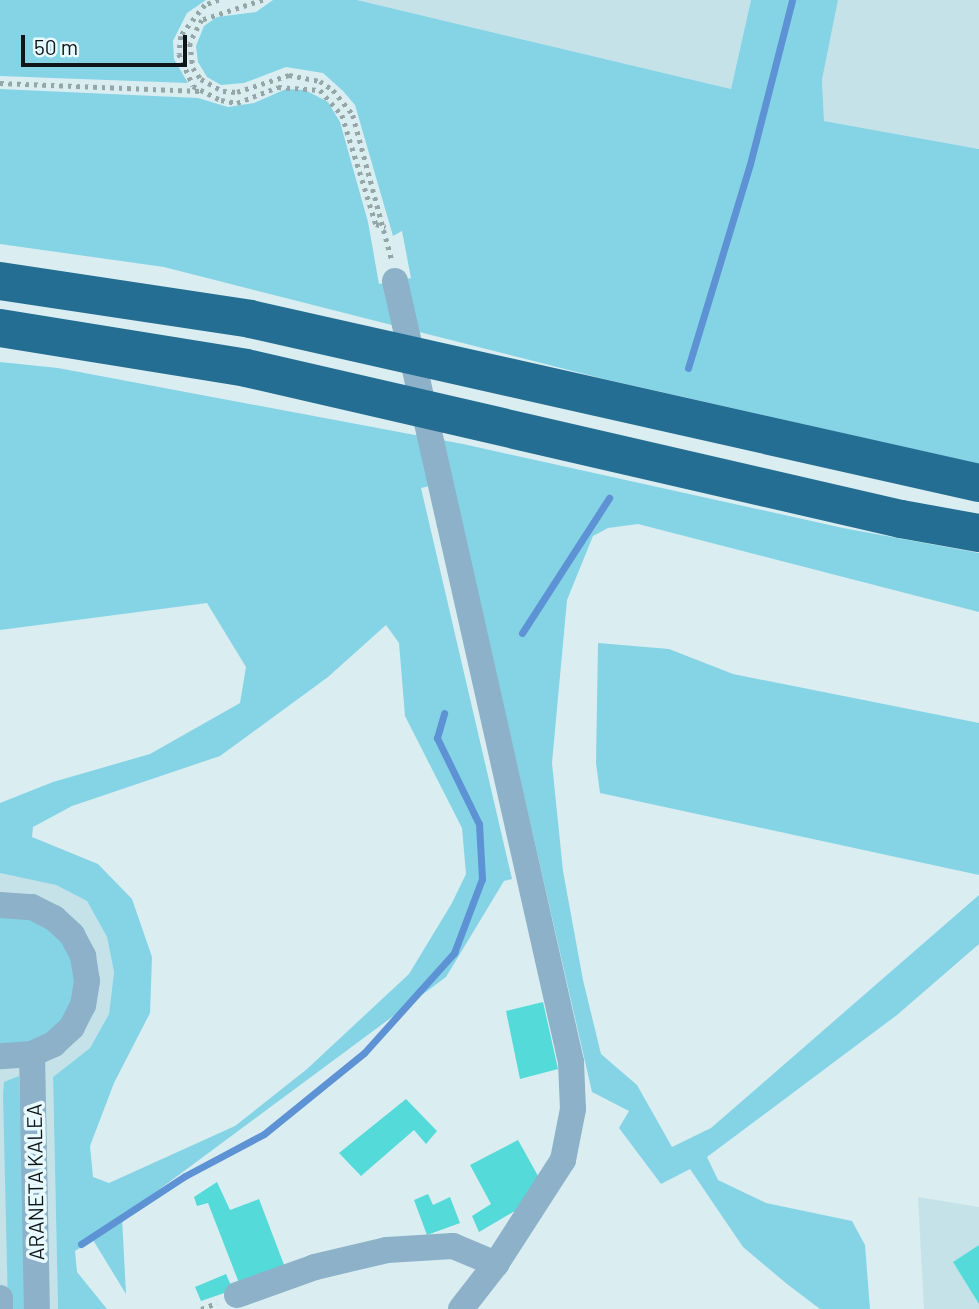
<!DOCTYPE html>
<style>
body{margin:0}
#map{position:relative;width:979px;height:1309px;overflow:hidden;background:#daedf1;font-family:Barlow,sans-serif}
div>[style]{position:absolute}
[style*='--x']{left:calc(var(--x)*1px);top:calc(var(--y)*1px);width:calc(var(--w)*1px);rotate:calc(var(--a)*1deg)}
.built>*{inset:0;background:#c6e2e9}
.green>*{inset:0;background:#85d4e6}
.stream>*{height:7px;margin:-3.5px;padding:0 3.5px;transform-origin:3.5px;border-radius:3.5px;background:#5d93d5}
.building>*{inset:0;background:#54dad8}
.path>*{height:4.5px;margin-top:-2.25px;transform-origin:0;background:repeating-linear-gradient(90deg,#96a5a8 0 3.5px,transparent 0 8.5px)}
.minor>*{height:26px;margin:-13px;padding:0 13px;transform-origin:13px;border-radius:13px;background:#8cb1c8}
.highway>*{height:38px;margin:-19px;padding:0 19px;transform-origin:19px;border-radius:19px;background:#236e92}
span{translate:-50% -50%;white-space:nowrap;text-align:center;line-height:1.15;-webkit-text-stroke:7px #e7faff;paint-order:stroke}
.street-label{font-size:21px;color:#0f1618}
.scale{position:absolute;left:21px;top:35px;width:166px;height:32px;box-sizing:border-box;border:4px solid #0f1618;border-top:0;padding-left:9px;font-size:21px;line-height:24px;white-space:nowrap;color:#0f1618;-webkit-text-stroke:5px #e7faff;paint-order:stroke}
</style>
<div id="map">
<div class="built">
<i style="clip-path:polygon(357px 0,751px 0,731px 89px)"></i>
<i style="clip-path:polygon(838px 0,979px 0,979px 149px,824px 121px,822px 80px)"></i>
<i style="clip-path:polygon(7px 872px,56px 885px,87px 901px,107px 937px,114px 972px,109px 1014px,90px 1048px,53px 1077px,58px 1309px,0 1309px,0 873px)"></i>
<i style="clip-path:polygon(918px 1197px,979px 1207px,979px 1309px,924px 1309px)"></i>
</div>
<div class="green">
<i style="clip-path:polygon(0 0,206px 0,187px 13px,173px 41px,174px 59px,188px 83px,0 76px)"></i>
<i style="clip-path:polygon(273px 0,357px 0,731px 89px,751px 0,838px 0,822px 80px,824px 121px,979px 149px,979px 464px,600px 378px,164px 267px,0 244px,0 89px,198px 98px,228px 107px,254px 103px,286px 89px,305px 90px,328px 102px,340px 122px,368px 222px,379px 284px,411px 278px,402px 231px,393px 236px,355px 105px,343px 91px,323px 73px,286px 67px,244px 83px,221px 85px,207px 77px,198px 62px,196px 46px,204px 26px,217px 17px,256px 12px)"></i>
<i style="clip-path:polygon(evenodd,0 362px,58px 368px,463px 444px,843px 528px,979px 553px,979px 612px,638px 524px,608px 528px,593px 536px,567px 600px,552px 763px,563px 871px,583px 980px,601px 1054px,637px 1085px,672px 1147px,711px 1128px,979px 895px,979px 944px,897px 1015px,707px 1157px,718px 1180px,766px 1203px,852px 1221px,865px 1245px,870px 1309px,820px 1309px,787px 1284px,743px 1247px,690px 1169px,661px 1184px,619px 1128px,629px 1111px,592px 1092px,452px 481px,421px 488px,512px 879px,504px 881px,446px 977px,122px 1217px,126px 1294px,93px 1240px,75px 1251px,77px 1272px,107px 1309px,58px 1309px,53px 1077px,90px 1048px,109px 1014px,114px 972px,107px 937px,87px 901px,56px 885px,0 873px,0 803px,53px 782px,150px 754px,240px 703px,246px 667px,207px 603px,0 630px,0 362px,386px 625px,399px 643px,405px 716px,462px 828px,466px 874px,452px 903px,409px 974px,307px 1069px,235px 1126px,109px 1183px,93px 1177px,90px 1146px,114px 1083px,150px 1013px,152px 957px,132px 899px,98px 864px,32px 837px,33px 827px,72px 806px,220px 756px,328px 677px,386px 625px)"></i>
<i style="clip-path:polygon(598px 643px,669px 649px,733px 674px,979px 723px,979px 875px,600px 793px,596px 763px)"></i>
<i style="clip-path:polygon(0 912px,26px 912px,73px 948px,79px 987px,63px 1024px,28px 1045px,0 1045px)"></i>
<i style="clip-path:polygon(19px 1076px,28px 1309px,8px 1309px,3px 1094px,4px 1082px)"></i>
</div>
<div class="stream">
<i style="--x:688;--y:368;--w:213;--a:-73.1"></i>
<i style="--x:750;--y:164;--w:169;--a:-75.6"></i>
<i style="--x:522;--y:633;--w:161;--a:-57.2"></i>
<i style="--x:81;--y:1244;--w:124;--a:-33.2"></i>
<i style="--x:185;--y:1176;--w:89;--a:-28"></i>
<i style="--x:264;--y:1134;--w:129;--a:-39"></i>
<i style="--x:364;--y:1053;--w:135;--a:-48"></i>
<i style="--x:454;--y:953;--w:79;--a:-69.3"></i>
<i style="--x:482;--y:879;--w:55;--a:-93.1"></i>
<i style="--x:479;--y:824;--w:96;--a:-116"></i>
<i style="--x:437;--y:738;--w:26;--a:-74"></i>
</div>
<div class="building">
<i style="clip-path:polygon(543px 1002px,558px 1069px,520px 1079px,506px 1011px)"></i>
<i style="clip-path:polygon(406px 1099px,437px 1131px,426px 1144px,414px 1130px,361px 1176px,339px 1153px)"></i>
<i style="clip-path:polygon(518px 1140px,542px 1183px,525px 1205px,479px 1232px,472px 1216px,491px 1204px,470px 1165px)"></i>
<i style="clip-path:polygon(217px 1182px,230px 1210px,259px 1199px,286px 1270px,241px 1288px,208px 1203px,197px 1206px,194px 1197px)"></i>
<i style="clip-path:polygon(428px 1194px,433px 1205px,450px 1197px,460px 1223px,427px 1235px,414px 1200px)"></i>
<i style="clip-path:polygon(979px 1245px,979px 1304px,953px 1262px)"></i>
<i style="clip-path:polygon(226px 1274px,233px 1290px,201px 1301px,195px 1287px)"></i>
</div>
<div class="path">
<i style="--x:219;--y:0;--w:15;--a:160"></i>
<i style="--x:205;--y:5;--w:39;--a:128"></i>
<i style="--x:181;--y:36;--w:18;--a:96"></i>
<i style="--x:179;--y:54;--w:35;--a:66"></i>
<i style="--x:193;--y:86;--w:31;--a:27"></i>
<i style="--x:221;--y:100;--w:16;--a:11"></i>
<i style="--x:237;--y:103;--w:44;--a:-21.3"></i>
<i style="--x:278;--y:87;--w:42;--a:4.1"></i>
<i style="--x:320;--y:90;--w:33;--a:49"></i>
<i style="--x:342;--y:115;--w:114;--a:72.7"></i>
<i style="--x:376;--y:224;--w:10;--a:17"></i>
<i style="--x:263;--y:0;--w:64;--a:161.8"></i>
<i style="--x:202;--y:20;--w:26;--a:118"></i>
<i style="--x:190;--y:43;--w:25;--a:83"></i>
<i style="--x:193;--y:68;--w:14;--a:54"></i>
<i style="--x:201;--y:79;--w:25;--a:29"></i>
<i style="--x:223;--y:91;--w:14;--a:4"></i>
<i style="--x:237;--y:92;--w:55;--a:-18.1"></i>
<i style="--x:289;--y:75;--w:32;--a:11"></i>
<i style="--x:320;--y:81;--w:16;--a:35"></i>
<i style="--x:333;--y:90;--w:32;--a:51"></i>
<i style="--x:353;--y:115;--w:151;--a:75"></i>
<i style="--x:0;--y:83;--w:201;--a:2.3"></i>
<i style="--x:201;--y:1309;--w:17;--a:-21"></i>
</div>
<div class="minor">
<i style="--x:395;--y:281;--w:801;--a:77.3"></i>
<i style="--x:571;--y:1062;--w:47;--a:87.6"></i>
<i style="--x:573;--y:1109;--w:52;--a:101.1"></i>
<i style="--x:563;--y:1160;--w:124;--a:122.8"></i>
<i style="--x:496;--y:1264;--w:57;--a:127.9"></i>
<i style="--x:0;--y:905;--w:32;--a:4"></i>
<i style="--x:32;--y:907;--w:25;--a:27"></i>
<i style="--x:54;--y:918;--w:25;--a:43"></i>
<i style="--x:72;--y:935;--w:24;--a:62"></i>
<i style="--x:83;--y:956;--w:25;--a:81"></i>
<i style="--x:87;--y:981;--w:24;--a:99"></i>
<i style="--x:83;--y:1005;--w:25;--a:117"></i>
<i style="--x:72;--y:1027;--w:25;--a:137"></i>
<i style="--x:54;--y:1044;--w:24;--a:156"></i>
<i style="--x:32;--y:1054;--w:32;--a:176"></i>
<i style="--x:32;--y:1054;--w:255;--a:88.9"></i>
<i style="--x:237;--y:1295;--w:83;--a:-19.7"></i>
<i style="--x:315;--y:1267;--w:74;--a:-13.3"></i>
<i style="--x:387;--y:1250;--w:66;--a:-3.5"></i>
<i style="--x:453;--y:1246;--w:47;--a:22.7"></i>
<i style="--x:0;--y:1298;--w:11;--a:90"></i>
</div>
<div class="highway">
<i style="--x:0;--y:281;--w:253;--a:8.6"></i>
<i style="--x:250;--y:319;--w:747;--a:12.68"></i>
<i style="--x:0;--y:328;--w:249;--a:9.2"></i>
<i style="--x:246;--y:368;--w:672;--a:12.98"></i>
<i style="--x:901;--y:519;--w:79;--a:10.2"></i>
</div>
<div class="street-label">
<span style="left:35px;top:1182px;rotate:-91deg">ARANETA KALEA</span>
</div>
<div class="scale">50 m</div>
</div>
